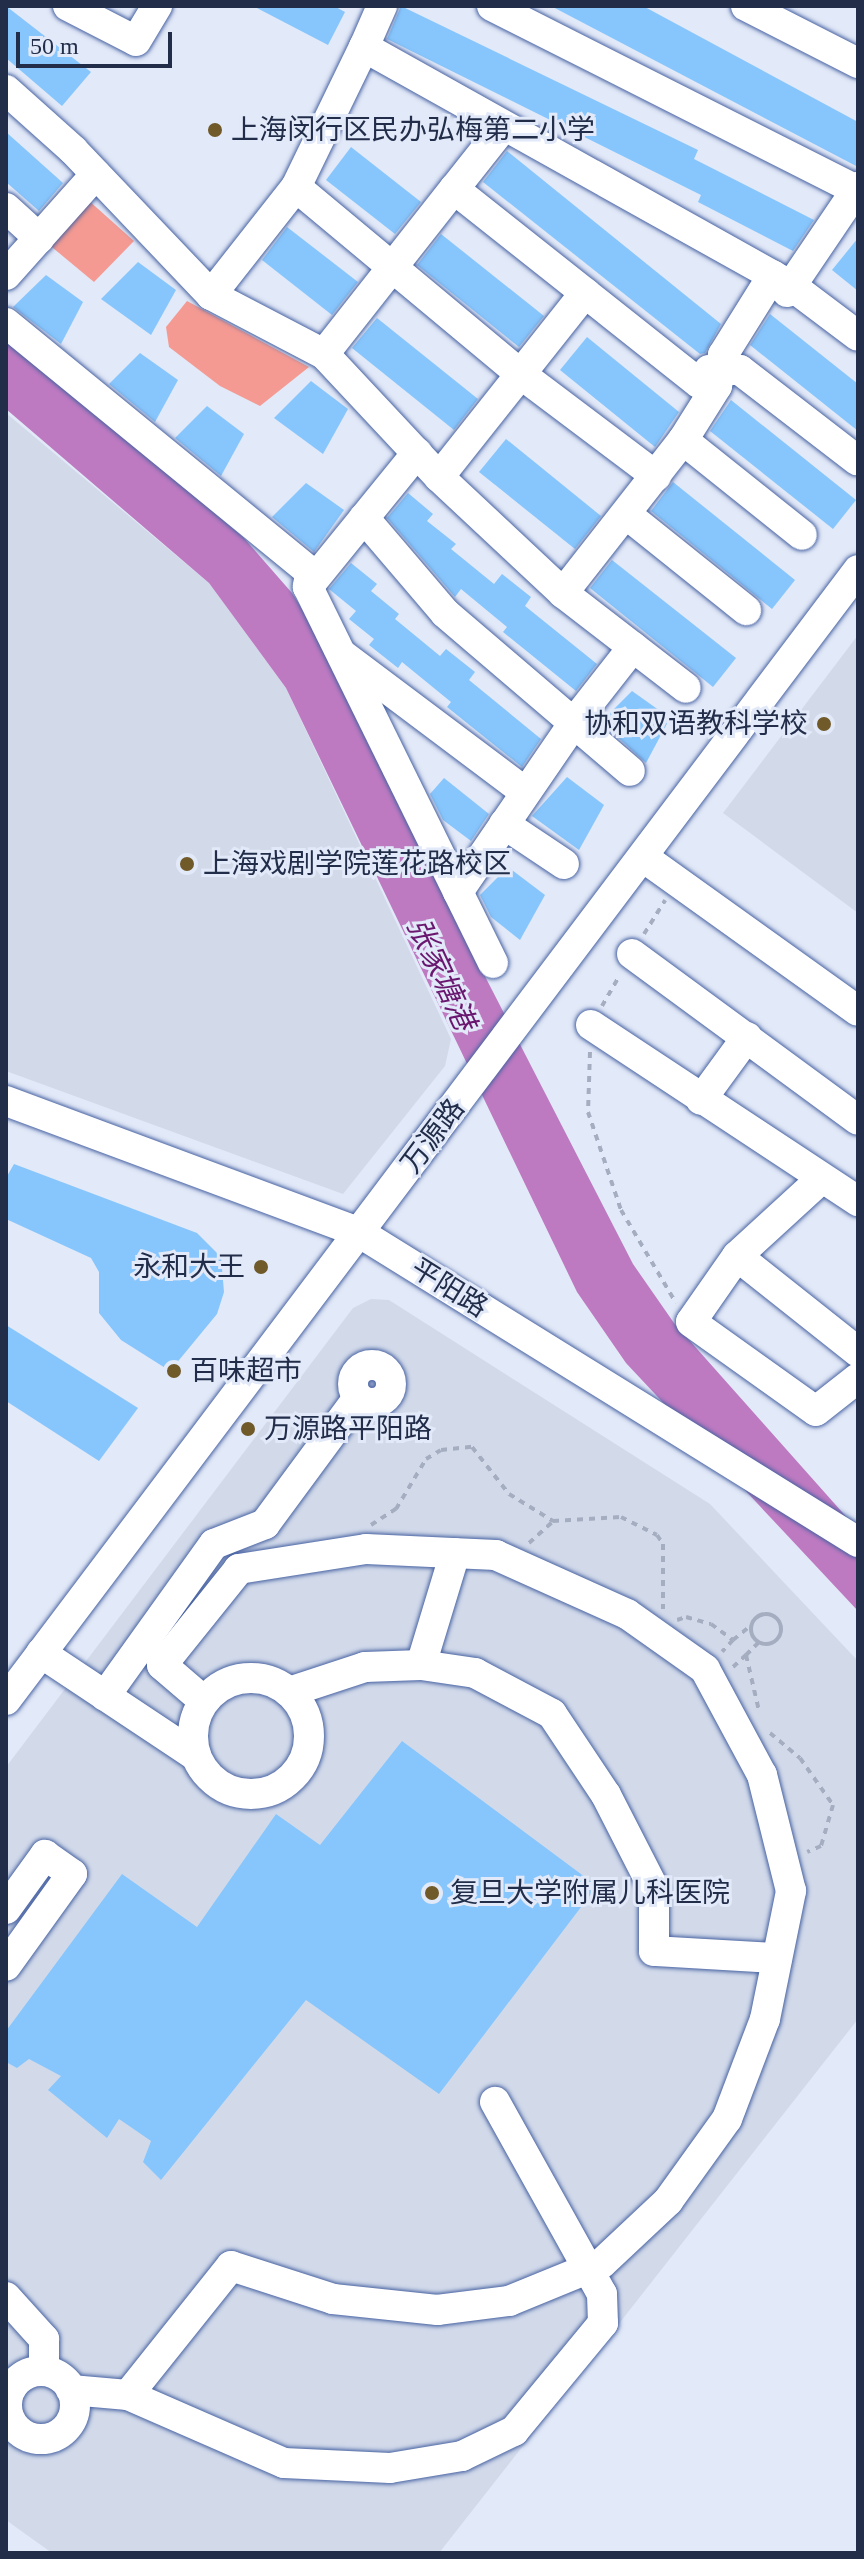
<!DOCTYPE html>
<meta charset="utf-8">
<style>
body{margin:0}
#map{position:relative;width:864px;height:2559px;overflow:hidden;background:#e2e9f8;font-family:"Times New Roman","Noto Sans SC",serif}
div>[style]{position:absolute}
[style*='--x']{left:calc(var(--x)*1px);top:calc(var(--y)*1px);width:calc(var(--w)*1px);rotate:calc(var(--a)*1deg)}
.built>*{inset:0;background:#d2daea}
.green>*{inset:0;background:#f49a92}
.water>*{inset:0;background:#be7ac1}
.building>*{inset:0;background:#87c6fc}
.path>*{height:4px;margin-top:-2px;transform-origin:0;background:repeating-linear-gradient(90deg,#a5aec1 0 6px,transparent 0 12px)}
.path>.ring{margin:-2px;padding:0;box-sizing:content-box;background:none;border:4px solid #a5aec1;border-radius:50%}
.roads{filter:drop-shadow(0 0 2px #4762a2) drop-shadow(0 0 2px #4762a2)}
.minor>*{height:30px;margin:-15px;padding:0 15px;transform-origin:15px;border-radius:15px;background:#fff}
.minor>.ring{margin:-15px;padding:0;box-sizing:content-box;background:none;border:30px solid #fff;border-radius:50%}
.dots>*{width:22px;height:22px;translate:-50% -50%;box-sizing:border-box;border:4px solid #e2e9f8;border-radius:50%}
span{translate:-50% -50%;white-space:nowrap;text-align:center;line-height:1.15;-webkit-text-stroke:6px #e2e9f8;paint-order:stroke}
.poi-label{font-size:28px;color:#212d49}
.left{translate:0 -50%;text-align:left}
.right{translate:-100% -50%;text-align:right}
.street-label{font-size:28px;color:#212d49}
.water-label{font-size:30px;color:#6a176f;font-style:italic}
.frame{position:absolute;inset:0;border:8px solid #212d49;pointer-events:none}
.scale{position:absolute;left:16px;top:32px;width:156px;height:36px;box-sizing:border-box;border:4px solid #212d49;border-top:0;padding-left:10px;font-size:24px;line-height:28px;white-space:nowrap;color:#212d49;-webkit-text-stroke:6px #e2e9f8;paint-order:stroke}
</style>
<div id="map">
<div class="built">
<i style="clip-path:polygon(6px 413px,209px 583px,286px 688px,451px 1039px,445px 1066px,343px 1194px,6px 1071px)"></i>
<i style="clip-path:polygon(858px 635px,858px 913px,723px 813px)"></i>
<i style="clip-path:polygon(371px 1299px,389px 1300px,710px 1504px,858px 1661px,858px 2019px,439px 2553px,52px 2553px,6px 2520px,6px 1767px,353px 1308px)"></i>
</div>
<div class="green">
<i style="clip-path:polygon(87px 199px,134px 241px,94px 282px,47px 243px)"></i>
<i style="clip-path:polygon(187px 301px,309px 367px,260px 406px,220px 386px,169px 347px,166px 327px)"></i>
</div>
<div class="water">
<i style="clip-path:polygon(6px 338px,243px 537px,292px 593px,322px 640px,455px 918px,633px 1264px,674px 1323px,858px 1530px,858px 1611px,626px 1363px,577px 1292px,286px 688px,209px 583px,6px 409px)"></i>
</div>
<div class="building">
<i style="clip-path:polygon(6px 6px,91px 72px,62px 106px,6px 58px)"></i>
<i style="clip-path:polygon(253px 6px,334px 6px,345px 12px,328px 45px)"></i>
<i style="clip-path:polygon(401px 6px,698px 150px,694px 159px,814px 220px,793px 251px,698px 202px,701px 195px,387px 39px)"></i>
<i style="clip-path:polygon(551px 6px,643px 6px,858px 122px,858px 167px)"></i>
<i style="clip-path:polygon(6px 132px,63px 183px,39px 211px,6px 182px)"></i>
<i style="clip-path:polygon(351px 147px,421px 202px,395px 234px,326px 180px)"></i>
<i style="clip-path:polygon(507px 151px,721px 324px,705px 353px,700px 354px,483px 182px)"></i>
<i style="clip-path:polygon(287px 227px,358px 282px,332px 315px,262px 260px)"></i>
<i style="clip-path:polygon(441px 234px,544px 316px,519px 347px,417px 265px)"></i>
<i style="clip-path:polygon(858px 238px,858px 291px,832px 270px)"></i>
<i style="clip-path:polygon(138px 262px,176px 290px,151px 335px,101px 299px)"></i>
<i style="clip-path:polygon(46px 275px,83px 302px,61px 344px,13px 307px)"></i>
<i style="clip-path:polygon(770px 314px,858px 384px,858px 431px,750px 345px)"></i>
<i style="clip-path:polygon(377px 318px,478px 399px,454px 430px,352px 348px)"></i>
<i style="clip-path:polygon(587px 337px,679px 412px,655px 447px,560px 370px)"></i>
<i style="clip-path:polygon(140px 353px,178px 380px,155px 422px,109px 384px)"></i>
<i style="clip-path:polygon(311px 381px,348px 409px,323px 454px,274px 418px)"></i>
<i style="clip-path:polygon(731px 400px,856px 500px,833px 529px,710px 431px)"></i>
<i style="clip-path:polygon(207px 406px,244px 434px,221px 476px,175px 438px)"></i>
<i style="clip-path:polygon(506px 439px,601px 516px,575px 549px,479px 472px)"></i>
<i style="clip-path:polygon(673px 482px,795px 580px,772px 609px,651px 511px)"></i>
<i style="clip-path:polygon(306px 483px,344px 510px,314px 552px,272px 517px)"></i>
<i style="clip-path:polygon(408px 493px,433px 514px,427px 521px,456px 544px,451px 549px,494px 584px,502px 574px,531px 597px,525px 606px,597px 664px,576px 691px,503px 632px,507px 627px,461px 589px,455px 597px,387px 518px)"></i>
<i style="clip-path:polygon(612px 560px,736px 658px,713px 687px,590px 588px)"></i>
<i style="clip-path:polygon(351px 563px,377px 584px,371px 591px,399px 614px,395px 619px,440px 656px,446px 649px,475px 672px,469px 680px,541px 739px,522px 767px,447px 707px,451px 702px,402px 662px,398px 668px,369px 645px,374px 639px,349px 619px,356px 611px,329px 589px)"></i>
<i style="clip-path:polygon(632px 691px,670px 718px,646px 763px,601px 722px)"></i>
<i style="clip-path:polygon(567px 777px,604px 805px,579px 850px,532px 816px)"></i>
<i style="clip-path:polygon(444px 778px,489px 814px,471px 841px,443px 820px,430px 794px)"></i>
<i style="clip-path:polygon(508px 867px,545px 895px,520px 940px,491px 917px,480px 895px)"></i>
<i style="clip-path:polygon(14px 1164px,197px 1233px,221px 1257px,224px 1292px,217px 1314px,170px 1371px,121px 1340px,99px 1313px,99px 1272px,91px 1258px,6px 1219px,6px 1178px)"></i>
<i style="clip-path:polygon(6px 1325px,138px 1408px,99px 1461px,6px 1401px)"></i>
<i style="clip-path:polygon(402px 1741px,597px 1886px,439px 2094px,306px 2000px,161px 2180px,143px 2162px,151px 2141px,119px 2119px,107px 2138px,48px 2090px,61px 2076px,29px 2059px,17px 2068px,6px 2062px,6px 2031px,122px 1874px,197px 1927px,276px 1814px,320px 1845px)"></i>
</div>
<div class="path">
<i style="--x:644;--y:934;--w:40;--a:-58"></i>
<i style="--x:602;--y:1006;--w:34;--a:-60"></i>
<i style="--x:590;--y:1052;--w:60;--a:91.9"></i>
<i style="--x:588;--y:1112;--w:103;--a:71.4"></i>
<i style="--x:621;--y:1210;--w:108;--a:59.4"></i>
<i style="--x:371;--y:1525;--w:30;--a:-33"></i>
<i style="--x:396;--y:1509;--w:58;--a:-59"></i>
<i style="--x:426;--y:1459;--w:17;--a:-31"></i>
<i style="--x:441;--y:1450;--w:31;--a:-6"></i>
<i style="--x:472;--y:1447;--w:60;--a:51.8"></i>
<i style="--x:509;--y:1494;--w:52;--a:31.5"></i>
<i style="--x:553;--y:1521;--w:68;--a:-3.4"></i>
<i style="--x:621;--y:1517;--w:40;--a:26.6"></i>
<i style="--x:657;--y:1535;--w:11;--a:56"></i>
<i style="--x:663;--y:1544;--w:65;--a:90"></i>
<i style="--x:529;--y:1543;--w:31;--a:-42"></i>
<i class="ring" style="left:751px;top:1614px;width:26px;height:26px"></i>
<i style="--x:677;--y:1620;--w:9;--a:-18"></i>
<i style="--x:686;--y:1617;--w:26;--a:16"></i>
<i style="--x:711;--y:1624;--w:27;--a:36"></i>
<i style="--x:733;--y:1640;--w:16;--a:133"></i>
<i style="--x:733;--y:1640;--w:21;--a:-39"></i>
<i style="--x:746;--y:1655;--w:17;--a:-45"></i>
<i style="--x:733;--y:1667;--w:18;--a:-43"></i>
<i style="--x:746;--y:1655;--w:57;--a:76.9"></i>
<i style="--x:770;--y:1733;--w:39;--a:40"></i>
<i style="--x:800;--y:1758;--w:57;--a:54.9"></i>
<i style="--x:833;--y:1805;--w:43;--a:106.3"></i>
<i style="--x:821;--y:1846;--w:15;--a:157"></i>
</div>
<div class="roads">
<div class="minor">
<i style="--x:68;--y:6;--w:76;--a:27.2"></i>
<i style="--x:136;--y:41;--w:41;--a:-59"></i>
<i style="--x:382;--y:6;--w:45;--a:113.7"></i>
<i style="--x:364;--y:47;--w:492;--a:29.2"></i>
<i style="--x:793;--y:287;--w:81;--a:37"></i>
<i style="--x:492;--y:6;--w:410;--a:26.8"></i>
<i style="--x:746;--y:6;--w:126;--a:27"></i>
<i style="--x:6;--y:90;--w:90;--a:41.8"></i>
<i style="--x:73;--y:150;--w:200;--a:46.4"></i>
<i style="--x:211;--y:295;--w:137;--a:-51.8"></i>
<i style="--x:296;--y:187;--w:156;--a:-64.1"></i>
<i style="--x:504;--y:126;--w:80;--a:128.4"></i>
<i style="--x:454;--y:189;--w:313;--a:38.4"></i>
<i style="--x:699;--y:383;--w:16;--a:-52"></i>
<i style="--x:709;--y:370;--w:31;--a:0"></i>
<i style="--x:740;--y:370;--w:148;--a:37.6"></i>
<i style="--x:296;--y:187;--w:294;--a:39.8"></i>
<i style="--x:522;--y:375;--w:168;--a:37"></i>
<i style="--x:6;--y:208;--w:45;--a:42.3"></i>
<i style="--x:6;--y:275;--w:135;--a:-48.3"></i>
<i style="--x:787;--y:292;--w:127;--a:-55.9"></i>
<i style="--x:211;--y:295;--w:127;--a:27.6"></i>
<i style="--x:324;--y:354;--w:168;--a:46.9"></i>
<i style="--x:439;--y:477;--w:170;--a:43.1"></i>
<i style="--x:563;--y:593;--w:155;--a:37.7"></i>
<i style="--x:6;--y:323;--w:393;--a:39.3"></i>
<i style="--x:310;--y:572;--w:15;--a:98"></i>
<i style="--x:308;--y:587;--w:419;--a:63.8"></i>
<i style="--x:324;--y:354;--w:210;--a:-51.8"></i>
<i style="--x:683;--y:440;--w:152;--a:38.6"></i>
<i style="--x:439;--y:477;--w:235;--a:-51.6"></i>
<i style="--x:626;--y:514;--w:154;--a:38.7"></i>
<i style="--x:364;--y:518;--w:125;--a:49.5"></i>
<i style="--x:445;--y:613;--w:243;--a:40.5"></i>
<i style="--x:308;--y:587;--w:173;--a:-50.9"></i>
<i style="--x:563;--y:593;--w:194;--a:-51.9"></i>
<i style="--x:683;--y:440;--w:64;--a:-57.8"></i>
<i style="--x:717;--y:386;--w:32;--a:-79"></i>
<i style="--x:723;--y:355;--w:94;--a:-58"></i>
<i style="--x:344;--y:656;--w:226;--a:36.9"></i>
<i style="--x:504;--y:824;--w:72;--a:33.7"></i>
<i style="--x:643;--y:857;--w:264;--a:35.6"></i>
<i style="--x:458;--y:892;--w:207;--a:-55.6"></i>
<i style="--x:575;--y:721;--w:94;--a:-51.9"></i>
<i style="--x:632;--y:954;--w:280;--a:36.3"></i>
<i style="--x:591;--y:1025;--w:320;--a:33.4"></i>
<i style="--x:701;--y:1100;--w:78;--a:-53.9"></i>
<i style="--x:6;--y:1101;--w:378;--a:20.4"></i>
<i style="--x:360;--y:1233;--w:586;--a:31.82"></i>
<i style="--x:737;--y:1256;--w:114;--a:-42.5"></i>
<i style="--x:858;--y:1352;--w:154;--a:-141.6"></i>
<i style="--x:737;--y:1256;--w:80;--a:124.9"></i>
<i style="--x:691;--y:1322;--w:153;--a:35.5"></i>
<i style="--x:816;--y:1411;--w:53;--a:-38.2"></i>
<i class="ring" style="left:353px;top:1365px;width:8px;height:8px"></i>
<i style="--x:41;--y:1653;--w:186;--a:33.6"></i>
<i style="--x:421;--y:1665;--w:117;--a:-73.1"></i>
<i class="ring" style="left:193px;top:1678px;width:86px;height:86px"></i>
<i style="--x:289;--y:1692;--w:80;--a:-18.2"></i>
<i style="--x:365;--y:1667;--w:56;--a:-2"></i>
<i style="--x:421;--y:1665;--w:55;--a:8.4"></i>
<i style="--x:475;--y:1673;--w:87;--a:28"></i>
<i style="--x:552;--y:1714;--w:97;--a:56.3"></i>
<i style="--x:606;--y:1795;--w:106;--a:62.9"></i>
<i style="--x:654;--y:1889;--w:62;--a:90"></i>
<i style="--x:654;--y:1951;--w:123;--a:3.3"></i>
<i style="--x:105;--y:1696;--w:187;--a:-54.4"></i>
<i style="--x:214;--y:1544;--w:55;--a:-21.4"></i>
<i style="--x:265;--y:1524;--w:157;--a:-53.6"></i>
<i style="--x:6;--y:1700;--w:1415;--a:-52.98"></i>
<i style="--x:6;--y:1909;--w:67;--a:-54.2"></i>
<i style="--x:45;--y:1855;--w:33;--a:35"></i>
<i style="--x:72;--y:1874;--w:113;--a:125.7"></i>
<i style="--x:6;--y:2297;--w:57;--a:47.9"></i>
<i style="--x:44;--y:2339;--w:32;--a:90"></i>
<i class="ring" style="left:7px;top:2371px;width:38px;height:38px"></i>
<i style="--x:71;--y:2390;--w:57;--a:5"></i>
<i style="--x:128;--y:2395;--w:165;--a:-51.4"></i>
<i style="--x:231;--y:2266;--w:107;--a:17.9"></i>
<i style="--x:333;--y:2299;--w:105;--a:6"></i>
<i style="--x:437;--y:2310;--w:73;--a:-7.1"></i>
<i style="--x:509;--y:2301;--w:100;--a:-22.2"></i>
<i style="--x:602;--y:2263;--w:91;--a:-43.2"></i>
<i style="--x:668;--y:2201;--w:101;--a:-54.3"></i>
<i style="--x:727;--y:2119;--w:107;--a:-69.2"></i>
<i style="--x:765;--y:2019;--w:131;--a:-78.5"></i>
<i style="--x:791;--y:1891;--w:120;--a:-104"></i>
<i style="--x:762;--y:1775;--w:120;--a:-118.3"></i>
<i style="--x:705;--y:1669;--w:95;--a:-144.8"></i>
<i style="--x:627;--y:1614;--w:144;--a:-155.8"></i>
<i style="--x:496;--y:1555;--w:130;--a:-177.4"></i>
<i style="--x:366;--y:1549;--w:129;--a:171.1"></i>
<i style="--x:239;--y:1569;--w:123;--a:128.7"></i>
<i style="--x:162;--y:1665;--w:55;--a:40.6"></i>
<i style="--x:128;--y:2395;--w:170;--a:23.6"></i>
<i style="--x:284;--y:2463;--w:106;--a:2.7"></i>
<i style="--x:390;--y:2468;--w:73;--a:-9.5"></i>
<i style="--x:462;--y:2456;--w:58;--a:-25.7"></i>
<i style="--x:514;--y:2431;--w:140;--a:-50.5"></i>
<i style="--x:603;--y:2323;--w:29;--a:-92"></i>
<i style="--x:602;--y:2294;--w:220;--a:-119.1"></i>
</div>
</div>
<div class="dots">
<i style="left:215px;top:130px;background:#705a2a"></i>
<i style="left:824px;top:724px;background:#705a2a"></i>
<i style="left:187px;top:864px;background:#705a2a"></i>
<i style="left:261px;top:1267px;background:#705a2a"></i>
<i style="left:174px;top:1371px;background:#705a2a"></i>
<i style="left:248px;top:1429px;background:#705a2a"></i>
<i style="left:432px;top:1893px;background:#705a2a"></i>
</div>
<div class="poi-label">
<span class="left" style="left:231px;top:130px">上海闵行区民办弘梅第二小学</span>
<span class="right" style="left:808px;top:724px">协和双语教科学校</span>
<span class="left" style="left:203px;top:864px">上海戏剧学院莲花路校区</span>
<span class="right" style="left:245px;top:1267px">永和大王</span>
<span class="left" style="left:190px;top:1371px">百味超市</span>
<span class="left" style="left:264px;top:1429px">万源路平阳路</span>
<span class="left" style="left:450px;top:1893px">复旦大学附属儿科医院</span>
</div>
<div class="street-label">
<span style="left:433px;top:1136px;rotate:-53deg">万源路</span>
<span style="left:449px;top:1288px;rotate:32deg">平阳路</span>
</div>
<div class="water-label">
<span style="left:441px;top:974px;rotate:65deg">张家塘港</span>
</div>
<div class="frame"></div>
<div class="scale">50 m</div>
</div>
